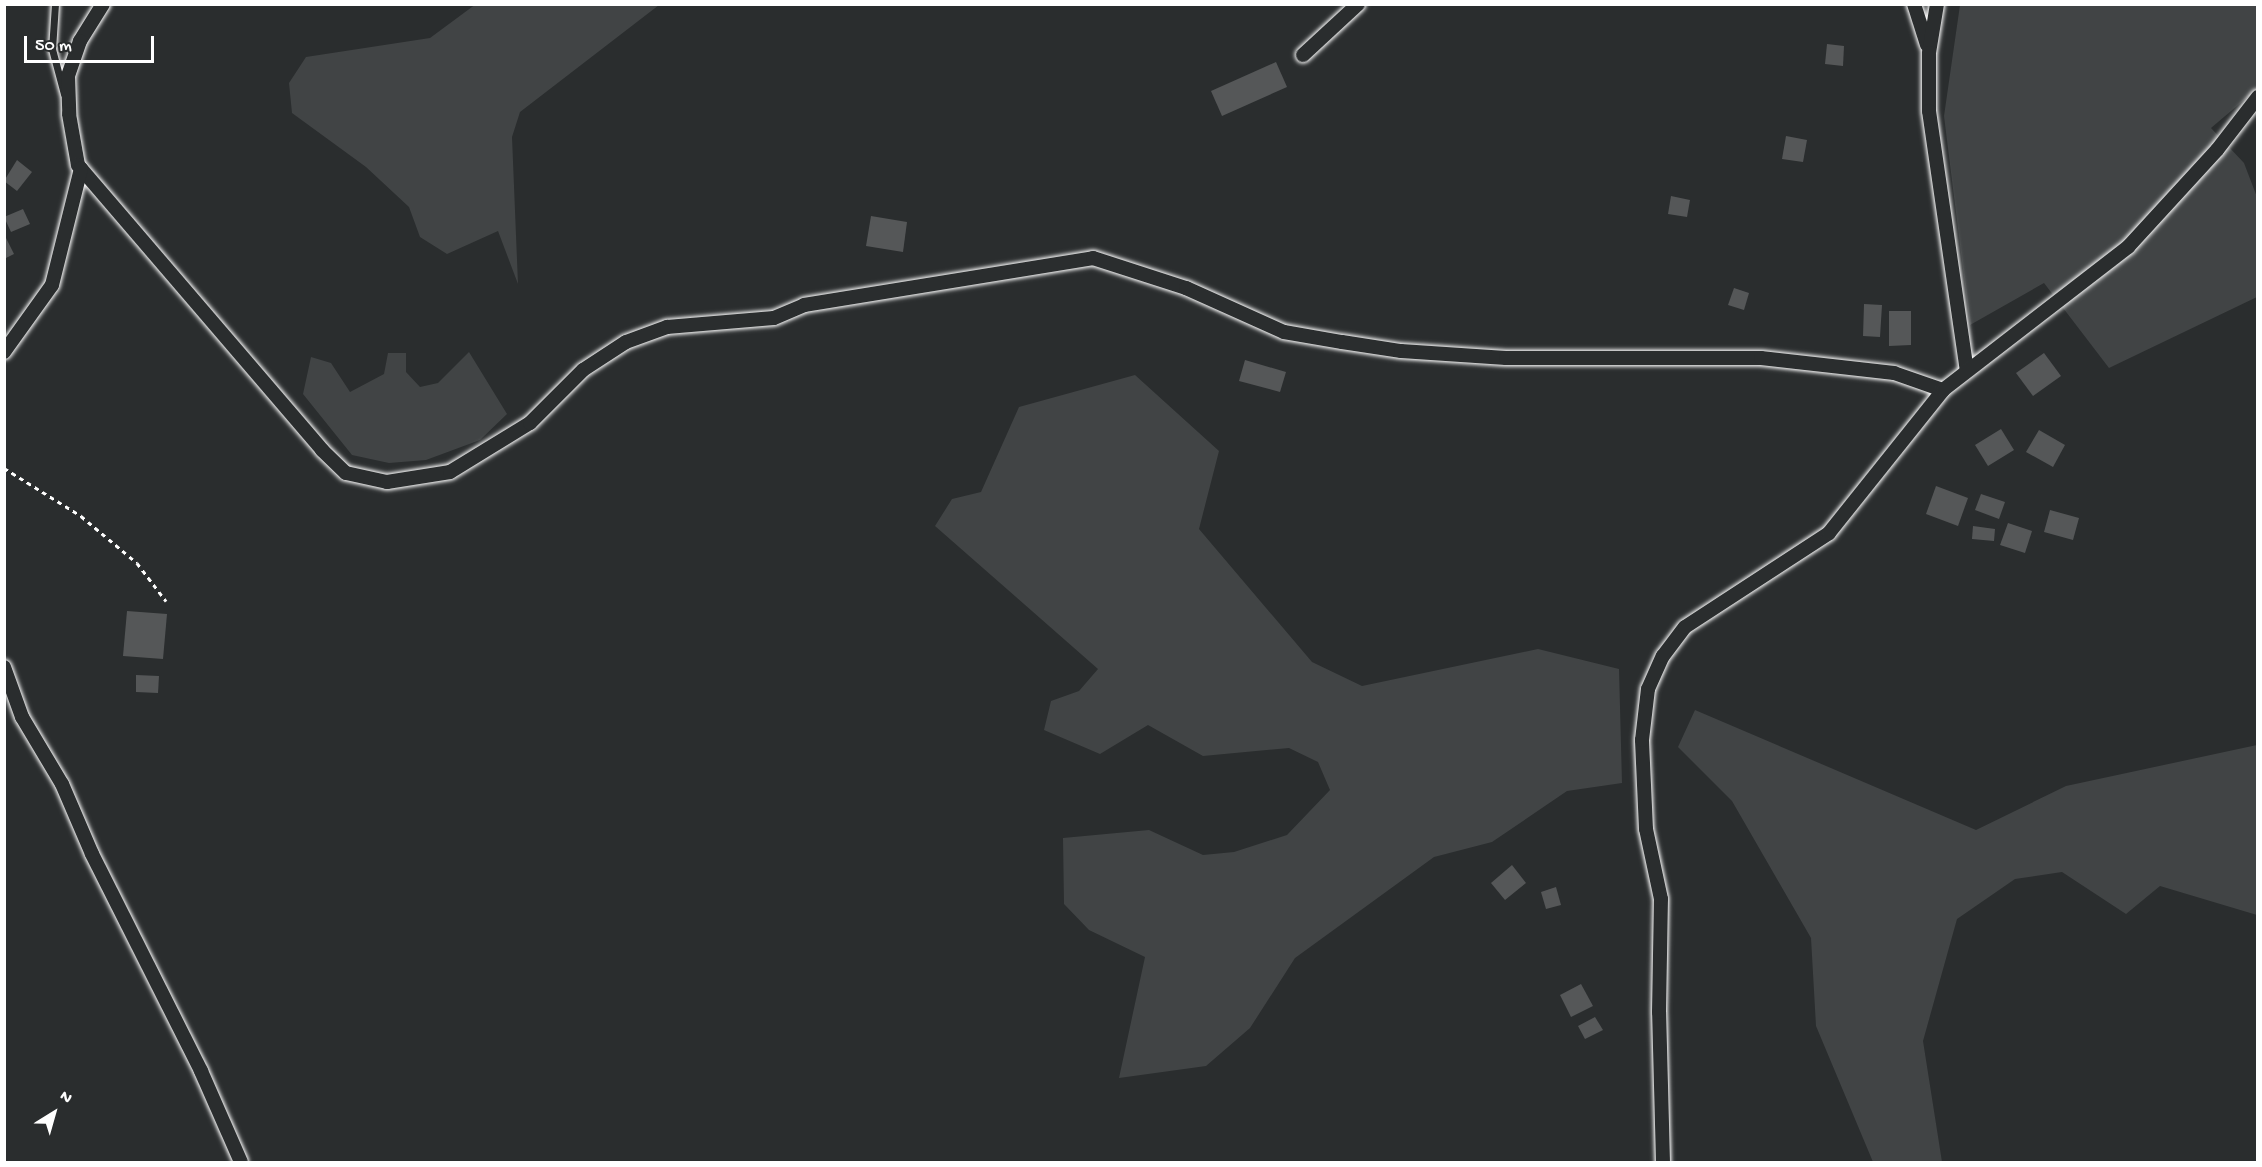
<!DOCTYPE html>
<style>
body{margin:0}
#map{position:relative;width:2262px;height:1167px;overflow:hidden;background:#2a2d2e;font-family:"Gochi Hand",sans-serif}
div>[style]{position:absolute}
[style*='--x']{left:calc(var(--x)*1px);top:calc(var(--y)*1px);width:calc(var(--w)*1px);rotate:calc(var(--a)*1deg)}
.green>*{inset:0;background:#414445}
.building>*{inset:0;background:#555758}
.path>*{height:3px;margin-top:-1.5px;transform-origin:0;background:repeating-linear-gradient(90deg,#fff 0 4.5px,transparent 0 9px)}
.roads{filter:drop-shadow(0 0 2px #fff) drop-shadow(0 0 2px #fff)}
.lane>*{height:7px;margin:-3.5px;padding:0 3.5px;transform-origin:3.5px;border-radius:3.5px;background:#2a2d2e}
.street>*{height:14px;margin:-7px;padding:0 7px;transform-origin:7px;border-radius:7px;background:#2a2d2e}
span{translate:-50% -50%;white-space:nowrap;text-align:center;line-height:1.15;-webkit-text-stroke:6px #2a2d2e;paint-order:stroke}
.frame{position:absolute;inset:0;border:6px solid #fff;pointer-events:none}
.north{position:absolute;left:24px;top:1083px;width:60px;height:60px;-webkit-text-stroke:4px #2a2d2e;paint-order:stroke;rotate:37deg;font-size:16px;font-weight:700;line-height:24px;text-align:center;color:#fff}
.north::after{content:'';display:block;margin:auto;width:21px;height:27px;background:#fff;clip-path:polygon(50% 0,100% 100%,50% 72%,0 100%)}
.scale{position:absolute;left:24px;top:36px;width:130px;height:27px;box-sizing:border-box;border:3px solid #fff;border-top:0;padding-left:8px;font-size:18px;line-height:21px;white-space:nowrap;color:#fff;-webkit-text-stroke:4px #2a2d2e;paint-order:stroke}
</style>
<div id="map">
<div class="green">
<i style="clip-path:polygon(476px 4px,659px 5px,520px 112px,512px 137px,518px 284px,498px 231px,447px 254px,420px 237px,409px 207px,366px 167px,292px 113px,289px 83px,306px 57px,430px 38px)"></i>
<i style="clip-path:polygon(1960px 5px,2257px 5px,2257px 89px,2211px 128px,2244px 163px,2257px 197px,2257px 297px,2109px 368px,2044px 283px,1970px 325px,1944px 116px)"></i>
<i style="clip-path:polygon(469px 352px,507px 414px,480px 440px,426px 460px,389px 463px,352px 455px,303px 394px,311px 357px,331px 363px,350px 392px,384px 374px,388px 353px,406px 353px,406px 372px,420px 387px,438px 383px)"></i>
<i style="clip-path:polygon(1135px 375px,1219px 451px,1199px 529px,1312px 662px,1362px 686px,1538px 649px,1619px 669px,1622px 783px,1567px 791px,1492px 842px,1434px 857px,1295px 958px,1250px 1028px,1206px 1066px,1119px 1078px,1145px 957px,1089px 930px,1064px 904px,1063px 838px,1149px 830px,1203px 855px,1234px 852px,1287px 835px,1330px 790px,1318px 762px,1289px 748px,1203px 756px,1148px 725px,1100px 754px,1044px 730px,1051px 701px,1079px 691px,1098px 669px,935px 526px,952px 499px,981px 492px,1019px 407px)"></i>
<i style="clip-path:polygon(1695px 710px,1976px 830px,2066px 786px,2257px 745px,2257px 915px,2160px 886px,2126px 914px,2062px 872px,2015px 879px,1957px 919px,1923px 1041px,1942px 1162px,1873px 1162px,1816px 1026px,1811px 938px,1732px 801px,1678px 747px)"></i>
</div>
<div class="building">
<i style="clip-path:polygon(1827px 44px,1844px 46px,1843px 66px,1825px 64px)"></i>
<i style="clip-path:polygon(1276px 62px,1287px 87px,1222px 116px,1211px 91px)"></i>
<i style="clip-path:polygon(1786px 136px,1807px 140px,1803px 162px,1782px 159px)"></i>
<i style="clip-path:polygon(17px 160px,32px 172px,17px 191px,4px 181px)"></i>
<i style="clip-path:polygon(1671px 196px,1690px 200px,1687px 217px,1668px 214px)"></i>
<i style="clip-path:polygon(23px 209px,30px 224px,11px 232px,4px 217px)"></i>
<i style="clip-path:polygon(871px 216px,907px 222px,903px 252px,866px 246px)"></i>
<i style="clip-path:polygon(4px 234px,14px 254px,4px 259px)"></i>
<i style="clip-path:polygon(1734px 288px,1749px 293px,1744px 310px,1728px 305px)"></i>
<i style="clip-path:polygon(1864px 304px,1882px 305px,1880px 337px,1863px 336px)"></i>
<i style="clip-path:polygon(1889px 311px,1911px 311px,1911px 345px,1889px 346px)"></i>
<i style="clip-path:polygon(2044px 353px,2061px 376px,2033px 396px,2016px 373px)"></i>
<i style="clip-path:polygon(1245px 360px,1286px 372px,1280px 392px,1239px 381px)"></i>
<i style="clip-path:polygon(2001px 429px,2014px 450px,1988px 466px,1975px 445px)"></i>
<i style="clip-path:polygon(2039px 430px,2065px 445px,2053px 467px,2026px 452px)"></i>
<i style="clip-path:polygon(1936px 486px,1968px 498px,1958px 526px,1926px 514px)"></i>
<i style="clip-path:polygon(1981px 494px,2005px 502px,1999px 519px,1975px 510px)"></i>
<i style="clip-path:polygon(2050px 510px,2079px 518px,2073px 540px,2044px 532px)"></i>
<i style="clip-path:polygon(2008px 523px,2032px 531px,2025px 553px,2000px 545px)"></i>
<i style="clip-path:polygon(1973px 526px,1995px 529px,1994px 541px,1972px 539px)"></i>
<i style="clip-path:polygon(127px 611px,167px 614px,163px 659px,123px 656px)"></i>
<i style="clip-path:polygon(136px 675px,159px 676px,158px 693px,136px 692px)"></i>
<i style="clip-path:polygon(1512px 865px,1526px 883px,1505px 900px,1491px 883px)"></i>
<i style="clip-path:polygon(1556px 887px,1561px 905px,1546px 909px,1541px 892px)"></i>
<i style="clip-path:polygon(1581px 984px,1593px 1006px,1571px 1017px,1560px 995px)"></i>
<i style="clip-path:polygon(1595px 1017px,1603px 1030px,1585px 1039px,1578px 1026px)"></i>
</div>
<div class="path">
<i style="--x:4;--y:468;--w:91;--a:31.9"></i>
<i style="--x:81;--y:516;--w:73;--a:40"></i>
<i style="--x:137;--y:563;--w:48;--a:52.7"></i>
</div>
<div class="roads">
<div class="lane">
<i style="--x:55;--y:4;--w:45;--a:93.8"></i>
<i style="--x:52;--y:49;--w:47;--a:75.1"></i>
</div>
<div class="street">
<i style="--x:103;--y:4;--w:44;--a:121.9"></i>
<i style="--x:80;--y:41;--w:37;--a:109"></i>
<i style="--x:68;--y:76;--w:38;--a:88"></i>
<i style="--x:69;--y:114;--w:52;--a:80"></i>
<i style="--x:78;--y:165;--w:375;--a:49.4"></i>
<i style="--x:322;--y:450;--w:33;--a:44"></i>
<i style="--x:346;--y:473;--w:42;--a:12.4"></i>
<i style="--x:387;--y:482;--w:64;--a:-9"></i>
<i style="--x:450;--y:472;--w:94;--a:-31.5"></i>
<i style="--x:530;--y:423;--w:75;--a:-45"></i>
<i style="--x:583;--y:370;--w:51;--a:-33.1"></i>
<i style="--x:626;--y:342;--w:44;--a:-20.1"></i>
<i style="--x:667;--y:327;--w:107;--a:-4.8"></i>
<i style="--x:774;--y:318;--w:33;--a:-23"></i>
<i style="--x:804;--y:305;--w:293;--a:-9.2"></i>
<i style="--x:1093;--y:258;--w:98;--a:17.9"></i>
<i style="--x:1186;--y:288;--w:107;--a:24.2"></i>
<i style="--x:1284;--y:332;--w:59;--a:9.8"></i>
<i style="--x:1342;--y:342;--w:60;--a:8.7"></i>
<i style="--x:1401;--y:351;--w:105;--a:3.8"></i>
<i style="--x:1506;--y:358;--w:255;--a:0"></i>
<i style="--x:1761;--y:358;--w:134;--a:6.4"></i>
<i style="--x:1894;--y:373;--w:52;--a:19.1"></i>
<i style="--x:1914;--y:4;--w:43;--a:72.4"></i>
<i style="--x:1937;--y:4;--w:50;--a:99.3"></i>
<i style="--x:1929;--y:53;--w:58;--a:90"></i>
<i style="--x:1929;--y:111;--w:262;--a:81.7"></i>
<i style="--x:1303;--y:55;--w:75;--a:-42.8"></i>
<i style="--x:4;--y:352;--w:82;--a:-54.4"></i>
<i style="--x:52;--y:285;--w:120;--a:-76"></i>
<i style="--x:4;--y:667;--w:53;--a:70.2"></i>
<i style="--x:22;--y:717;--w:78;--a:59.2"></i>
<i style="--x:62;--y:784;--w:76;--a:66.8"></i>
<i style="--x:92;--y:854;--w:243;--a:63.3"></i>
<i style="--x:201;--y:1071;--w:99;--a:66.3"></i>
<i style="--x:1663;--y:1162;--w:150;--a:-91.5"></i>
<i style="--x:1659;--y:1012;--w:113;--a:-89"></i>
<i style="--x:1661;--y:899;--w:72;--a:-102.1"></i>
<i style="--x:1646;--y:829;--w:89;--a:-92.6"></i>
<i style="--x:1642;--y:740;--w:51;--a:-83.3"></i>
<i style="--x:1648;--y:689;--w:36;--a:-66"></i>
<i style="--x:1663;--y:656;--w:36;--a:-53"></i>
<i style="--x:1685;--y:627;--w:172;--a:-33.1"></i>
<i style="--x:1829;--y:533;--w:183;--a:-51.4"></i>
<i style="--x:1943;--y:390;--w:234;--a:-37.7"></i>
<i style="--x:2128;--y:247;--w:132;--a:-47.5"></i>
<i style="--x:2217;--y:150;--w:67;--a:-52.3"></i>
</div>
</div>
<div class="frame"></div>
<div class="north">N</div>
<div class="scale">50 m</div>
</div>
